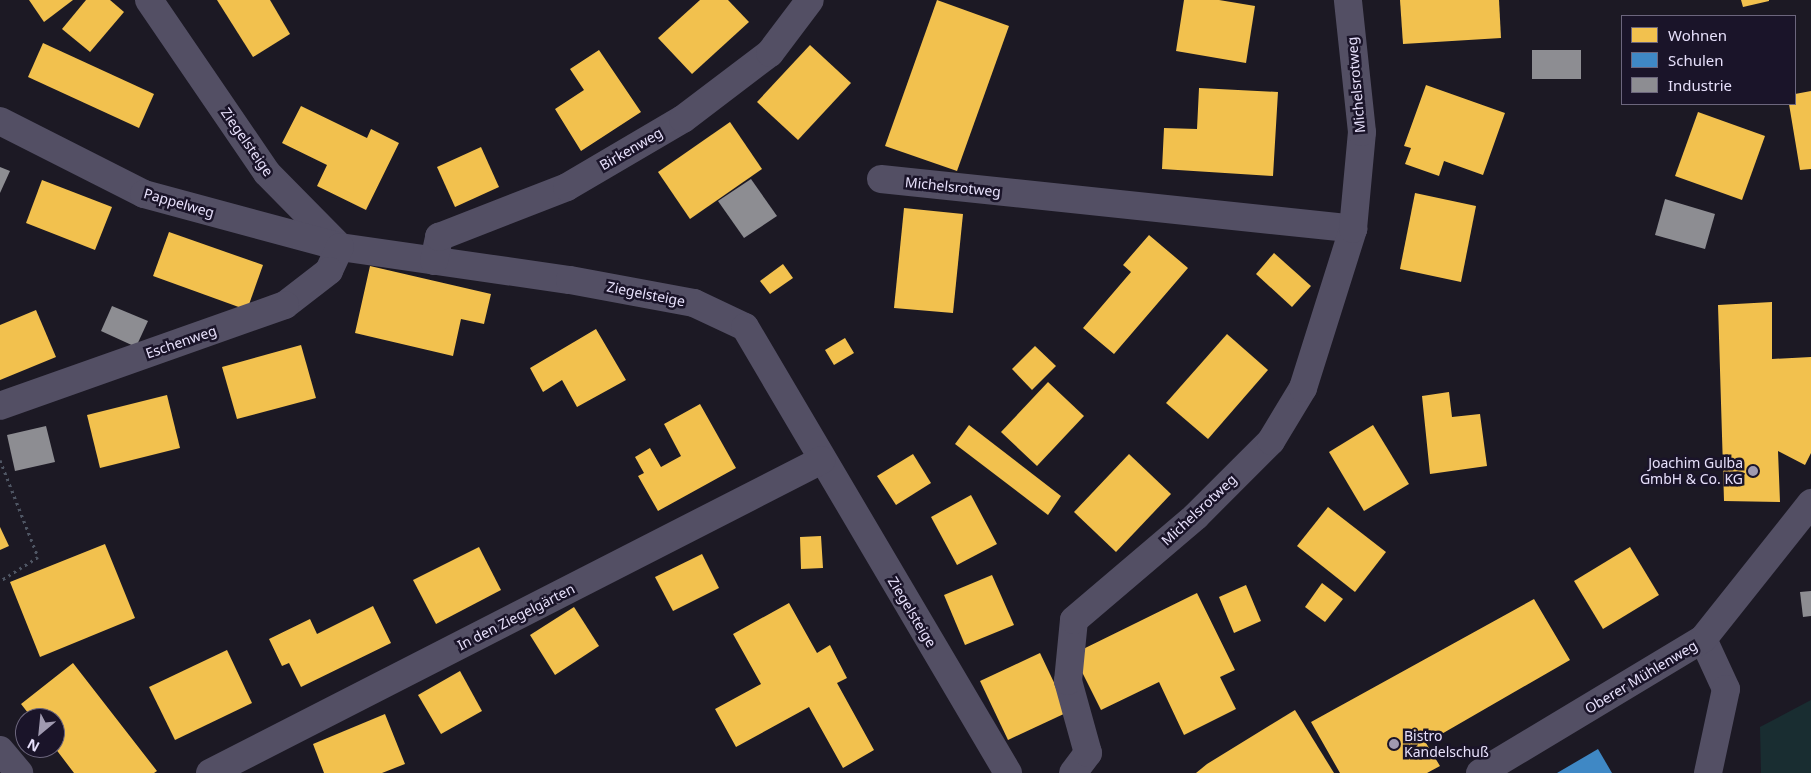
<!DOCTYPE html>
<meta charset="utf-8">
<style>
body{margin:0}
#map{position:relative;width:1811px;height:773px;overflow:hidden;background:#1c1924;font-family:"Noto Sans",sans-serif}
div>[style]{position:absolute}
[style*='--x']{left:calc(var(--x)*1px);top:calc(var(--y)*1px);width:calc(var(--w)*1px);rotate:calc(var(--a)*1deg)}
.green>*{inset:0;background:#192d31}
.homes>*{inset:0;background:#f2c14e}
.schools>*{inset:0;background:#3f88c5}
.industry>*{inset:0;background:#8d8d92}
.path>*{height:3px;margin-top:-1.5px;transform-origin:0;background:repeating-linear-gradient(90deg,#4f5664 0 2.5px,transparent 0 6.5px)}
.minor>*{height:28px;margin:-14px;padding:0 14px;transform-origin:14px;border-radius:14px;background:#534f64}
.dots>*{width:14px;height:14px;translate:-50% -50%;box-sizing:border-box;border:2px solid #1a1429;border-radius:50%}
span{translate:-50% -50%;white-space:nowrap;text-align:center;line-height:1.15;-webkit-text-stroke:5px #1a1429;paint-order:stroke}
.street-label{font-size:14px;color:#e7e0fb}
.poi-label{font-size:14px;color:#e7e0fb}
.right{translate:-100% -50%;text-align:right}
.left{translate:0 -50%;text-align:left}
.legend{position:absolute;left:1621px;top:15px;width:175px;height:90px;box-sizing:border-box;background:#1a1429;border:1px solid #6c667d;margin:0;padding:6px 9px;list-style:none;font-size:15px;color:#e7e0fb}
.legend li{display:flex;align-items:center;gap:10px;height:25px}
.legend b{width:25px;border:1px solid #6c667d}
.north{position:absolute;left:15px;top:708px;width:50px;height:50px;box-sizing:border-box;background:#1a1429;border:1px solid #6c667d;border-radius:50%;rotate:208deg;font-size:14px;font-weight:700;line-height:20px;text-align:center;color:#e7e0fb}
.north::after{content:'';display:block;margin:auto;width:18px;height:22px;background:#a09ab0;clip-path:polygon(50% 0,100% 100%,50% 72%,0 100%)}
</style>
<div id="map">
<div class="green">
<i style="clip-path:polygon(1811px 700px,1811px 773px,1761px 773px,1760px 727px)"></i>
</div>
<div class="homes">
<i style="clip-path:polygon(29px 0,73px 0,44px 22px)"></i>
<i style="clip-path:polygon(86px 0,110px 0,124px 12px,90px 52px,62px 29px)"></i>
<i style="clip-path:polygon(217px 0,270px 0,290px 34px,253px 57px)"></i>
<i style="clip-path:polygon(700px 0,728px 0,749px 22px,692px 74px,658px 38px)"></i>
<i style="clip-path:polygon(937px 0,1009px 26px,957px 171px,885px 146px)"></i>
<i style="clip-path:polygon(1184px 0,1219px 0,1255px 6px,1246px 63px,1176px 51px)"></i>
<i style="clip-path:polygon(1400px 0,1499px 0,1501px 38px,1403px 44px)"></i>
<i style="clip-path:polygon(1741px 0,1769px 0,1769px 1px,1743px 7px)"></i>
<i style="clip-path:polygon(43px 43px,154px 94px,139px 128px,28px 77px)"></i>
<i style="clip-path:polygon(810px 45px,851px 83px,798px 140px,757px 102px)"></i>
<i style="clip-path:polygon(599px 50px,641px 112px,581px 151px,555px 109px,584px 90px,570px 69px)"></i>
<i style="clip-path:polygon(1426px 85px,1505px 113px,1483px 175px,1444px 161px,1439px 176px,1405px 164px,1411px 148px,1404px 146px)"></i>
<i style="clip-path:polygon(1199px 88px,1278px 92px,1273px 176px,1162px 169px,1164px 128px,1197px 129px)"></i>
<i style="clip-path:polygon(1811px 91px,1811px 169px,1800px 170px,1789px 104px,1795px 104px,1795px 94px)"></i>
<i style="clip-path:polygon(301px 106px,367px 138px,371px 129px,399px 143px,366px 210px,317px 186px,327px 165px,282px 143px)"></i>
<i style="clip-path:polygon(1698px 112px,1765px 136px,1742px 200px,1675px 176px)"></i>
<i style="clip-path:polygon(730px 122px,762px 169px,690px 219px,658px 172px)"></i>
<i style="clip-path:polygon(481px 147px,499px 187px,455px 207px,437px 167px)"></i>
<i style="clip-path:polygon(42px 180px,112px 207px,95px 250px,26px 223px)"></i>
<i style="clip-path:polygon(1415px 193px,1476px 206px,1461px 282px,1400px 269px)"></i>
<i style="clip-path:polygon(904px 208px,963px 214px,953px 313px,894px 308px)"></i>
<i style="clip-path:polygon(169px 232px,263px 265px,247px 310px,153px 276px)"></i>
<i style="clip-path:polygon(1149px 235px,1188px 268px,1114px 354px,1083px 328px,1131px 272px,1123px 265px)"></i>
<i style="clip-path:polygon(1274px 253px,1311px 286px,1292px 307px,1256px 274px)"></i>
<i style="clip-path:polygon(783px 264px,793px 278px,770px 294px,760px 281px)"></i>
<i style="clip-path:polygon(370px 266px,491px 294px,484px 324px,461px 319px,453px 356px,355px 333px)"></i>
<i style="clip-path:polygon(1772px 302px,1772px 359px,1811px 357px,1811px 453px,1805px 465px,1778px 451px,1780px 502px,1724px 501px,1718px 305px)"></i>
<i style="clip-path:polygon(36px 310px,56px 357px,0 380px,0 325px)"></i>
<i style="clip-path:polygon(596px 329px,626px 380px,577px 407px,562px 380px,543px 392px,530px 368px)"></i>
<i style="clip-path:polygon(1227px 334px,1268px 370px,1208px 439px,1166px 403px)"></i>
<i style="clip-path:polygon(845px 338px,854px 353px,834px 365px,825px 350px)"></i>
<i style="clip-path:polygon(301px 345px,316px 398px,237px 419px,222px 367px)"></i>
<i style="clip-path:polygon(1035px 346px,1056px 366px,1032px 390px,1012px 369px)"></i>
<i style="clip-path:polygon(1048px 382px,1084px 416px,1037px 466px,1001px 432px)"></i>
<i style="clip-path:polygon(1449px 392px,1452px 417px,1480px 414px,1487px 466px,1430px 474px,1422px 396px)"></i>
<i style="clip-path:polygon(167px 395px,180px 448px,100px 468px,87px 415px)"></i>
<i style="clip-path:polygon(700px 404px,736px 468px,658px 511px,638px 476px,644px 473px,635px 457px,650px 448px,661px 467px,681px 456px,664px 424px)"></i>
<i style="clip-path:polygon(969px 425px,1061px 496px,1048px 515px,955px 444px)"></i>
<i style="clip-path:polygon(1373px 425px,1409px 484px,1364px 511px,1329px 452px)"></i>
<i style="clip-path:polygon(913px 454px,931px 483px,896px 505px,877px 476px)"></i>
<i style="clip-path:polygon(1129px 454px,1171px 494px,1116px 552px,1074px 512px)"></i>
<i style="clip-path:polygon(971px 495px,997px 544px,957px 565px,931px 517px)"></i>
<i style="clip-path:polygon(1328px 507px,1386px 552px,1355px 592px,1297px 546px)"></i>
<i style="clip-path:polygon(0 527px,9px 546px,0 550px)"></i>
<i style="clip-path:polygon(821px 536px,823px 568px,801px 569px,800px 537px)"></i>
<i style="clip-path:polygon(105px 544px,135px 618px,40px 657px,10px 582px)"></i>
<i style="clip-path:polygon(479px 547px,501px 590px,436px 624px,413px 580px)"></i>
<i style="clip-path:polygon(1630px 547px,1659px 595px,1603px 629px,1574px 581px)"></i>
<i style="clip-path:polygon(702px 554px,719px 588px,673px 611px,655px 577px)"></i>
<i style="clip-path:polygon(992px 575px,1014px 625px,965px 645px,944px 595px)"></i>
<i style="clip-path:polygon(1322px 583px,1343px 599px,1325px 622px,1305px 607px)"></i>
<i style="clip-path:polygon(1246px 585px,1261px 621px,1234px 633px,1219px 597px)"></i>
<i style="clip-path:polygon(1197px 593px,1235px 670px,1220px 677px,1236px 709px,1184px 735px,1159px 682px,1101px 710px,1073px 654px)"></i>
<i style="clip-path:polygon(1534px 599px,1570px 660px,1426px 743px,1440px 766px,1427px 773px,1340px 773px,1311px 722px)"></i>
<i style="clip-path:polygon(789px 603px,817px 653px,830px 645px,847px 678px,837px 683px,874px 750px,843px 768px,809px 707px,736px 747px,715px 709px,761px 684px,733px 634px)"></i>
<i style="clip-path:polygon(373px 606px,391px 643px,301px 687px,289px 663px,282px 666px,269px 639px,310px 619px,317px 634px)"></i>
<i style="clip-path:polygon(574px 607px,599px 646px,555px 675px,530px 635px)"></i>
<i style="clip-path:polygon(227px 650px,252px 703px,175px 740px,149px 687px)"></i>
<i style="clip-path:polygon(1040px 653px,1068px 712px,1008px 740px,980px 681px)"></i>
<i style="clip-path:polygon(73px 663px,157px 771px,154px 773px,74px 773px,55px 748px,55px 718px,32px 718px,21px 704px)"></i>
<i style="clip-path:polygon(460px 671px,482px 711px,441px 734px,418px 695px)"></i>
<i style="clip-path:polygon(1295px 710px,1334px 773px,1196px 773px,1207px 764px)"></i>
<i style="clip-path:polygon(385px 714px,405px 764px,382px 773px,324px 773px,313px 744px)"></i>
</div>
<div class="schools">
<i style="clip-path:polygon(1598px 749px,1612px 773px,1557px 773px)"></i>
</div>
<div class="industry">
<i style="clip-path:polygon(1532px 50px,1581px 50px,1581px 79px,1532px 79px)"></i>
<i style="clip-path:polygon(0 167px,10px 171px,0 193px)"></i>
<i style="clip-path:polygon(751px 179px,777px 216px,744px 238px,718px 201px)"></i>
<i style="clip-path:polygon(1665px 199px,1715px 214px,1705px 249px,1655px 235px)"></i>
<i style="clip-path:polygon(112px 306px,148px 321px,136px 347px,101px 331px)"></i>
<i style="clip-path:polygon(46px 426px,55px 462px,15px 471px,7px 435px)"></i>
<i style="clip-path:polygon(1811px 591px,1811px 616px,1803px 617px,1800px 592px)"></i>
</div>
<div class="path">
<i style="--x:0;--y:460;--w:104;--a:68.6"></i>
<i style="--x:38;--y:557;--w:45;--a:147.7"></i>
</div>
<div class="minor">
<i style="--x:149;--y:0;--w:209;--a:55.7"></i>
<i style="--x:267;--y:173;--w:104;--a:45.4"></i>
<i style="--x:340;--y:247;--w:232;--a:8.2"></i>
<i style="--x:570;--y:280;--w:126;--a:10.5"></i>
<i style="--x:694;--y:303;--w:56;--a:25.2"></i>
<i style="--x:745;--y:327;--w:518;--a:59.47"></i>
<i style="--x:0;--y:121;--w:161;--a:26.9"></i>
<i style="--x:144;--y:194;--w:203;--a:15.1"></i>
<i style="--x:340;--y:247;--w:26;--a:115"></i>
<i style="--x:329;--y:271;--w:56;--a:142.3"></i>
<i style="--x:285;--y:305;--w:302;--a:160.5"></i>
<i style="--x:881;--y:179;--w:475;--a:6"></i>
<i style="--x:434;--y:261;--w:25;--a:-78"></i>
<i style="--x:439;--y:237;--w:137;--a:-21.3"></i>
<i style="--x:567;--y:187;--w:134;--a:-30.4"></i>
<i style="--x:683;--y:119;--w:109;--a:-37.2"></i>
<i style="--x:770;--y:53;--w:66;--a:-53"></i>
<i style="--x:1703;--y:639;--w:55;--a:65.3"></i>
<i style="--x:1726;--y:689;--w:86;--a:102.1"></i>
<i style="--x:0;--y:750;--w:30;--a:50"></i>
<i style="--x:210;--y:773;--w:687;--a:-27.09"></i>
<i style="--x:1073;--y:773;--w:25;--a:-53"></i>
<i style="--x:1088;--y:753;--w:75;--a:-105.5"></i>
<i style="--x:1068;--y:681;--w:61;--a:-84.4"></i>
<i style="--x:1074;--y:620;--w:160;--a:-40.4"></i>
<i style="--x:1196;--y:516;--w:106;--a:-45"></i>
<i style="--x:1271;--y:441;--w:62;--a:-58.9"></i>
<i style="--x:1303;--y:388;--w:167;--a:-72.5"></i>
<i style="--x:1353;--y:229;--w:97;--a:-84.7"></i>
<i style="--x:1362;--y:132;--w:133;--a:-96.1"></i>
<i style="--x:1480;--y:773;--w:260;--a:-31"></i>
<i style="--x:1703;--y:639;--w:174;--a:-51.5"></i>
</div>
<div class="dots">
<i style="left:1753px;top:471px;background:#a09ab0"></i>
<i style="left:1394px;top:744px;background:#a09ab0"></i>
</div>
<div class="street-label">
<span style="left:1356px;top:85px;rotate:-95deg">Michelsrotweg</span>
<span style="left:247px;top:142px;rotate:55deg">Ziegelsteige</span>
<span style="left:631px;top:149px;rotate:-30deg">Birkenweg</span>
<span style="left:953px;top:187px;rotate:6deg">Michelsrotweg</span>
<span style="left:179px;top:203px;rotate:16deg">Pappelweg</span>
<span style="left:646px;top:294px;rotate:11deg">Ziegelsteige</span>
<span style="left:181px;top:342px;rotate:-19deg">Eschenweg</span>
<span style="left:1199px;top:510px;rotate:-43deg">Michelsrotweg</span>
<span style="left:912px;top:612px;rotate:59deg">Ziegelsteige</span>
<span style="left:516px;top:617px;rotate:-27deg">In den Ziegelgärten</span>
<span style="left:1641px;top:677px;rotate:-31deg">Oberer Mühlenweg</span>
</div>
<div class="poi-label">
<span class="right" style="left:1743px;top:471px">Joachim Gulba<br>GmbH &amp; Co. KG</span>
<span class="left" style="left:1404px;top:744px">Bistro<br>Kandelschuß</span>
</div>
<ul class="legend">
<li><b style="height:14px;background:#f2c14e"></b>Wohnen</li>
<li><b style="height:14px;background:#3f88c5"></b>Schulen</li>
<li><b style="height:14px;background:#8d8d92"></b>Industrie</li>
</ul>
<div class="north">N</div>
</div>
